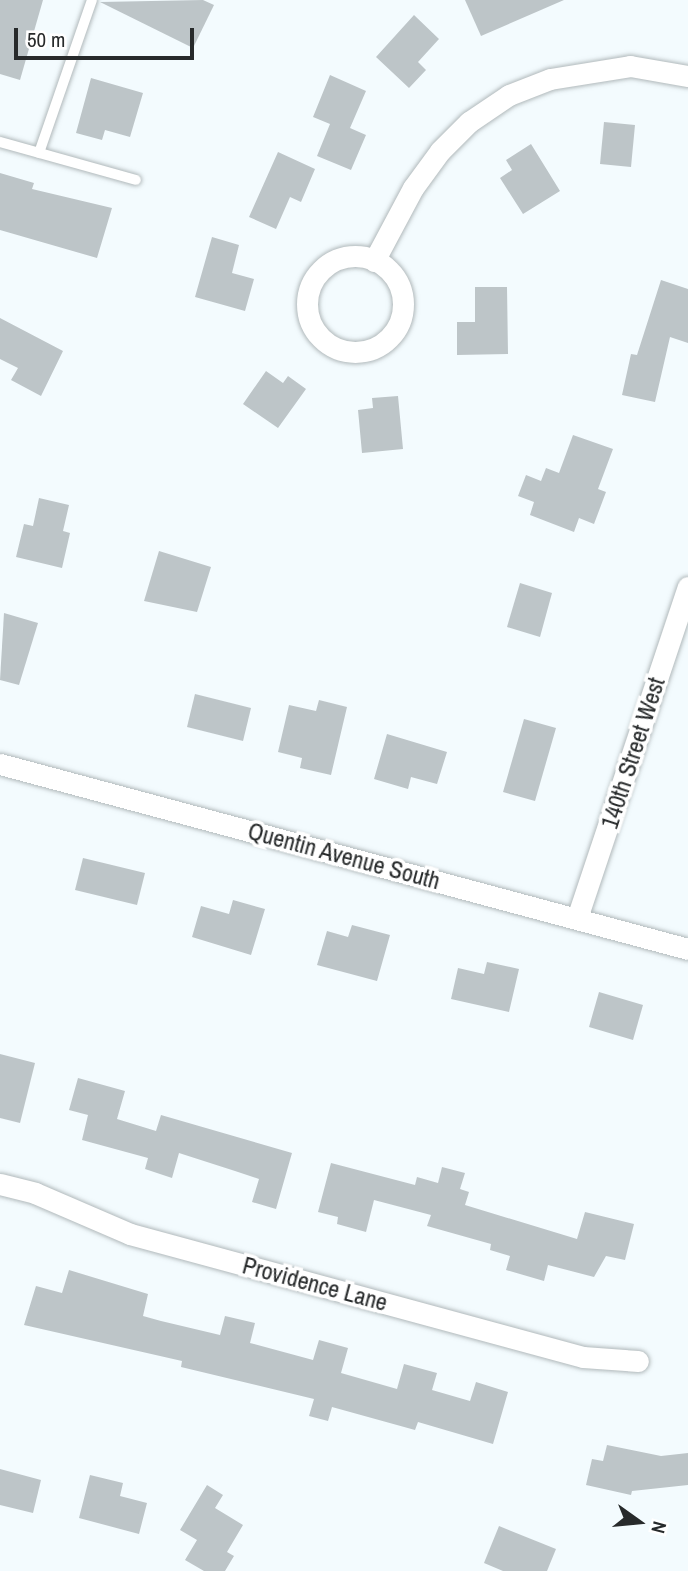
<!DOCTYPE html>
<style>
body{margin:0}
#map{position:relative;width:688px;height:1571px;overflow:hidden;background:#f3fbfe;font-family:"Archivo Narrow",sans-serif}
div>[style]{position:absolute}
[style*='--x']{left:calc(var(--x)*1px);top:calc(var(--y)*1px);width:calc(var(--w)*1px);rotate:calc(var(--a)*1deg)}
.building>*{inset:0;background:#bdc5c8}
.roads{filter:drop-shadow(0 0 2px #b1b9bb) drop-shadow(0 0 2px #b1b9bb)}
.lane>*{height:10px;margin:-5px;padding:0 5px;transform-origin:5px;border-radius:5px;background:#fff}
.street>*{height:21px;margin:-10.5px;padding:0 10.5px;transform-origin:10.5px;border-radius:10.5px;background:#fff}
.street>.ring{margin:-10.5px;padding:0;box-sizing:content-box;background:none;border:21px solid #fff;border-radius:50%}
span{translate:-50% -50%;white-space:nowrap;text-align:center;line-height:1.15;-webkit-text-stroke:7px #fff;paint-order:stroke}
.street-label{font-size:24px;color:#272a2b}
.north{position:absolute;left:604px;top:1487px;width:70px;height:70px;-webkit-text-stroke:5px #fff;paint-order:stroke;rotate:105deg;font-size:19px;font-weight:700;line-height:28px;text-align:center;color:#272a2b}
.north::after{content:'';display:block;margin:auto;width:24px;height:32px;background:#272a2b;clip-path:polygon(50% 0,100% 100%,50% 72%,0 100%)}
.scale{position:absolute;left:14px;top:28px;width:180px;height:32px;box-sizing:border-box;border:4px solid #272a2b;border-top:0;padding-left:9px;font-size:21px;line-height:24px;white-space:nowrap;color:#272a2b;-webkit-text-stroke:5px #fff;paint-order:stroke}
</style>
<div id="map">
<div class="building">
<i style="clip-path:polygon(0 0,43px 0,20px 80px,0 74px)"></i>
<i style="clip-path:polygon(203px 0,214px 5px,193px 48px,100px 2px)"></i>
<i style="clip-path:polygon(465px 0,564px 0,481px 36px)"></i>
<i style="clip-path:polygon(414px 15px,439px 39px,418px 62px,426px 70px,409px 88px,376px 57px)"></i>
<i style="clip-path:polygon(330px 75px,366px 91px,350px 128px,366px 135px,351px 170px,317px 156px,330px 124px,313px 117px)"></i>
<i style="clip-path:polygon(91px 78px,143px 93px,130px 137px,105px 130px,102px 140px,76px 133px)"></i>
<i style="clip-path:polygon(604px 122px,635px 125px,631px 167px,600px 164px)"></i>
<i style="clip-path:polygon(531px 144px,560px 191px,523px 214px,500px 178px,512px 170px,506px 160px)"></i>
<i style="clip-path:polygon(278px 152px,315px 169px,301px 202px,290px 197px,276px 229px,249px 217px)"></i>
<i style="clip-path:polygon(0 173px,34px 183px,32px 189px,112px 208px,97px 258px,0 230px)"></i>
<i style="clip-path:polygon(212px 237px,239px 245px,232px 273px,254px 279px,245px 311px,195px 297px)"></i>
<i style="clip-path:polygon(661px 280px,688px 289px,688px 343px,670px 337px,655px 402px,622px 395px,631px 354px,637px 355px)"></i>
<i style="clip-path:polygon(475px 287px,507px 287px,508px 354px,457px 355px,457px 322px,475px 322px)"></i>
<i style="clip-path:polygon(0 318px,63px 351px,41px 396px,11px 380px,18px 368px,0 359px)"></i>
<i style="clip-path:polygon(266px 371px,283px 383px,288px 376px,306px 389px,278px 428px,243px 404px)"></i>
<i style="clip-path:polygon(398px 396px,403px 449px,362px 453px,358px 410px,373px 408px,372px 398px)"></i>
<i style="clip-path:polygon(573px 435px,613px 449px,598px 489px,606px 492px,594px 524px,579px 518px,574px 532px,530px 515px,534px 502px,518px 496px,526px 475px,541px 481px,546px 468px,559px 473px)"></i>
<i style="clip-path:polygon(39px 498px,69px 505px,63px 531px,70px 533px,62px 568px,16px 557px,24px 524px,33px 526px)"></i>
<i style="clip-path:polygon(159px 551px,211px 567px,197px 612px,144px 601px)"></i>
<i style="clip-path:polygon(520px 583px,552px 593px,540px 637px,507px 627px)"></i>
<i style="clip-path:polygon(4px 613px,38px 623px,19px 685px,0 680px)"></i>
<i style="clip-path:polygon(195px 694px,251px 708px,243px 741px,187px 727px)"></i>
<i style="clip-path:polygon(319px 700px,347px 707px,331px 775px,300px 768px,302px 758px,278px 752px,289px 705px,316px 711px)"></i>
<i style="clip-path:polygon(524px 719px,556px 728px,535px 801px,503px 792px)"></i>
<i style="clip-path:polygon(387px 734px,447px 752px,437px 784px,411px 777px,408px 789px,374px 779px)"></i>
<i style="clip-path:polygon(83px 858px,145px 873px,137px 905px,75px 890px)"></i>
<i style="clip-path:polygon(233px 900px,265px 909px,251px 955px,192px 937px,201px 906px,229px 914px)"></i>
<i style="clip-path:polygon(352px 925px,390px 935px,377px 981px,317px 965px,327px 931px,348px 937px)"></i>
<i style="clip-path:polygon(487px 962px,519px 969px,509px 1012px,451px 999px,458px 968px,484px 974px)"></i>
<i style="clip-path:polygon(599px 992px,643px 1005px,633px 1040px,589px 1027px)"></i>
<i style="clip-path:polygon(0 1054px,35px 1063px,20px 1123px,0 1118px)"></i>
<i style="clip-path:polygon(78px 1078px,125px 1091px,117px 1119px,156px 1131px,161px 1115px,292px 1153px,276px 1209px,252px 1202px,259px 1179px,235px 1171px,179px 1153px,172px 1178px,145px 1169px,148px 1158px,82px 1140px,88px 1115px,69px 1110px)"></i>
<i style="clip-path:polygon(331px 1163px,415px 1185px,417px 1177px,438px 1183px,442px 1167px,465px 1173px,460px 1189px,469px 1192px,465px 1205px,577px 1239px,585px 1212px,634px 1224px,625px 1260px,606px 1256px,594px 1277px,548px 1265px,544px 1281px,506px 1270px,510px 1256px,490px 1250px,491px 1244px,427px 1226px,431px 1215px,374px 1200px,366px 1232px,337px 1224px,338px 1217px,318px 1212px)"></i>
<i style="clip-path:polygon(69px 1270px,148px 1294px,143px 1316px,161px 1321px,220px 1335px,225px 1316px,255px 1323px,250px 1343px,313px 1360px,319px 1340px,348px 1348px,341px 1373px,397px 1389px,404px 1364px,437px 1373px,432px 1390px,470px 1401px,476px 1382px,508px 1392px,493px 1444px,418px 1422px,415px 1430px,332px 1407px,328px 1421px,309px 1416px,314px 1399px,181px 1367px,182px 1361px,24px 1325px,36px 1286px,62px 1293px)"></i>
<i style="clip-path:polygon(607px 1445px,661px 1456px,688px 1453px,688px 1485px,632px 1491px,631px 1495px,586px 1485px,592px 1459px,603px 1461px)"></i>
<i style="clip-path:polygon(0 1469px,41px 1480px,33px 1513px,0 1505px)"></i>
<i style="clip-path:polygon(90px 1475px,123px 1483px,120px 1496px,147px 1503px,139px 1534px,79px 1518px)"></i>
<i style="clip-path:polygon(207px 1485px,223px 1495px,215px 1508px,243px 1525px,227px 1552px,234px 1556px,225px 1571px,204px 1571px,185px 1560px,197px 1540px,180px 1530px)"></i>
<i style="clip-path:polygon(499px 1526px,556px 1549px,547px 1571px,503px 1571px,484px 1563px)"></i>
</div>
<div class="roads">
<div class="lane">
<i style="--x:0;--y:142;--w:141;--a:15.6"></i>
<i style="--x:39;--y:153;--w:162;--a:-70.9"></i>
</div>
<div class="street">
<i class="ring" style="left:307px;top:256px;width:75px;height:75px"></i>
<i style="--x:374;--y:261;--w:83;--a:-61.9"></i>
<i style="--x:413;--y:188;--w:46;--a:-53.9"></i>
<i style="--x:440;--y:151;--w:41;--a:-45"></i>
<i style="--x:469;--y:122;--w:48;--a:-34"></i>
<i style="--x:509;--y:95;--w:44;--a:-21.3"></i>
<i style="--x:550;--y:79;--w:81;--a:-9.2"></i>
<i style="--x:630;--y:66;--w:59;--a:9.8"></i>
<i style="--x:0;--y:764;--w:712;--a:15.05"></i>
<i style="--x:577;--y:918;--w:349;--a:-71.5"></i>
<i style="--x:0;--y:1184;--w:36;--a:14"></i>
<i style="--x:35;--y:1193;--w:103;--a:23.3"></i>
<i style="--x:130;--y:1234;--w:469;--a:15.2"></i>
<i style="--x:583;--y:1357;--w:55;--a:4.2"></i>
</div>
</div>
<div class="street-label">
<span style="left:633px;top:753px;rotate:-72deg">140th Street West</span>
<span style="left:344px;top:856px;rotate:15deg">Quentin Avenue South</span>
<span style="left:315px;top:1284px;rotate:15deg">Providence Lane</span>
</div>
<div class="north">N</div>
<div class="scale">50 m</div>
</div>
